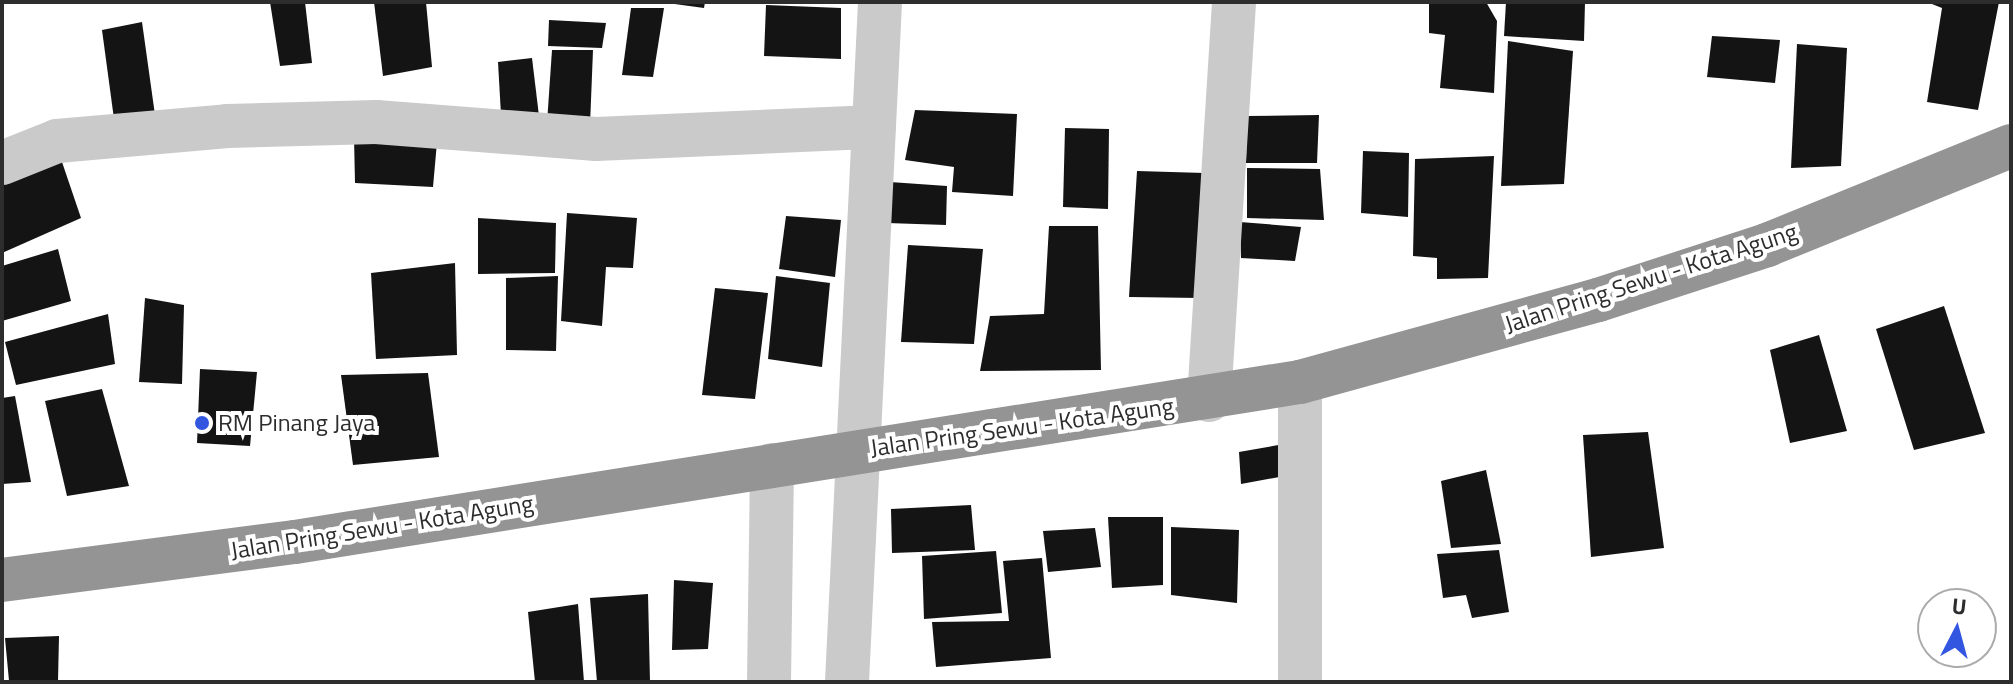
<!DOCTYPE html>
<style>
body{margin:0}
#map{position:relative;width:2013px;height:684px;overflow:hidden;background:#fff;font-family:"Titillium Web",sans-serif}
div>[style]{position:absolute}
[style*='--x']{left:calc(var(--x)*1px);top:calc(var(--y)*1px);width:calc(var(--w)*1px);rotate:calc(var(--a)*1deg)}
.building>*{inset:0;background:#141414}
.minor>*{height:44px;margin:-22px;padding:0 22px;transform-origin:22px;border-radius:22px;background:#cacaca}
.highway>*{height:44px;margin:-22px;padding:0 22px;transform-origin:22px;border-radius:22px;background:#949494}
.dots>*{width:22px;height:22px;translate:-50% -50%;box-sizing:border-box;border:4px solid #fff;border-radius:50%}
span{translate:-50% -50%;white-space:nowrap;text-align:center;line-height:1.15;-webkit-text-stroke:8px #fff;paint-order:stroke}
.street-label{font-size:24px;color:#2d2d2d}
.poi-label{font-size:24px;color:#2d2d2d}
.left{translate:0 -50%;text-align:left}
.frame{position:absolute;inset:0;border:4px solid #2d2d2d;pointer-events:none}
.north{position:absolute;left:1917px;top:588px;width:80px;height:80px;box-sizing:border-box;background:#fff;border:2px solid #ababab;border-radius:50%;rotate:6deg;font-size:22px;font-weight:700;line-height:32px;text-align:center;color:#2d2d2d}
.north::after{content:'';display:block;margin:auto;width:28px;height:36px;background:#3256e0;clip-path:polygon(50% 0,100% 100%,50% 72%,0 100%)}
</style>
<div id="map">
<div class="building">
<i style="clip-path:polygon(270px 2px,305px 2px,312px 63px,280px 66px)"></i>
<i style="clip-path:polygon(374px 2px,426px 2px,432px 67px,383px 76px)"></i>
<i style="clip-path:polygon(660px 2px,705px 2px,704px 8px)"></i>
<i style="clip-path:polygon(1429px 2px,1486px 2px,1497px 21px,1494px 93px,1440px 88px,1445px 35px,1429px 33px)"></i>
<i style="clip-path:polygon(1506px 2px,1585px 2px,1584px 41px,1504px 36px)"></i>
<i style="clip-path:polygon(1927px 2px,1999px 2px,1978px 110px,1927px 102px,1942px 8px)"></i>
<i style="clip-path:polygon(766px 5px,841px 8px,841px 59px,764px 56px)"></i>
<i style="clip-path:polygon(631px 8px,664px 8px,653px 77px,622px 75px)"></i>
<i style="clip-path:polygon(549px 20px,606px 23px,602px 48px,548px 46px)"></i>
<i style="clip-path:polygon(142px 22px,155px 115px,114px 119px,102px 30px)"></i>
<i style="clip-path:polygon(1712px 36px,1780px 40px,1775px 83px,1707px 77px)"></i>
<i style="clip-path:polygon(1508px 41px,1573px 51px,1564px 184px,1501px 186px)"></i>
<i style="clip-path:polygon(1797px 44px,1847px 48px,1841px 166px,1791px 168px)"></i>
<i style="clip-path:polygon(552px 50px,593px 50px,590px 125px,547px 123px)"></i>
<i style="clip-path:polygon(532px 58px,539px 116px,501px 115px,498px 62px)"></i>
<i style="clip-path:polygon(915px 110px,1017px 114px,1013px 196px,952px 192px,954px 167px,905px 160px)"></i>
<i style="clip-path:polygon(1319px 115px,1317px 163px,1246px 163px,1247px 116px)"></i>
<i style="clip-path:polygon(1065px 128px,1109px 129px,1108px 209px,1063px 207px)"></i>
<i style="clip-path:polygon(354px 137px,437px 142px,433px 187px,355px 183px)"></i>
<i style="clip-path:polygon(1363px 151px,1409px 153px,1408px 217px,1361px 213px)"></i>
<i style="clip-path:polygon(1494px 156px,1488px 278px,1437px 279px,1437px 258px,1413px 256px,1415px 159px)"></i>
<i style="clip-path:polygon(62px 162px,81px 218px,2px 253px,2px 183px)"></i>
<i style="clip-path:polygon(1247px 168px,1320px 169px,1324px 220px,1247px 218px)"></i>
<i style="clip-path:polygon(1137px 171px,1205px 173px,1200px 298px,1129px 297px)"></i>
<i style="clip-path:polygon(890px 182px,947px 186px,946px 225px,887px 223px)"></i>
<i style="clip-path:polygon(567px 213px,637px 218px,633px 268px,606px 267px,602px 326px,561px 321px)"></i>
<i style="clip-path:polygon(786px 216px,841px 220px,835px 277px,779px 269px)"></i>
<i style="clip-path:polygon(478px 218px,556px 223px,555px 273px,478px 274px)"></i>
<i style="clip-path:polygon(1240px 222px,1301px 227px,1295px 261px,1241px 258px)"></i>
<i style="clip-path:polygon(1049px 226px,1098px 226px,1101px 370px,980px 371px,990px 316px,1044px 314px)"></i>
<i style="clip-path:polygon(908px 245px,983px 249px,974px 344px,901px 342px)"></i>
<i style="clip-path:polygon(58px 249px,71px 301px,2px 321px,2px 266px)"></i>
<i style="clip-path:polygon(455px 263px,457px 355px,376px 359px,371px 273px)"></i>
<i style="clip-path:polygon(558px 276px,556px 351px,506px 350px,506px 278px)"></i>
<i style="clip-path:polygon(776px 276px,830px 283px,822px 367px,768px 359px)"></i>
<i style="clip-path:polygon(715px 288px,768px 293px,755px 399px,702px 395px)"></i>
<i style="clip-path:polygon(145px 298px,184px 305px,182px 384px,139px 382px)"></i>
<i style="clip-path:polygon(1944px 306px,1985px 433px,1914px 450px,1876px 329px)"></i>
<i style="clip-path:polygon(108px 314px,115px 364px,16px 385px,5px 342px)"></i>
<i style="clip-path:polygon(1819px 335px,1847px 431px,1790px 443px,1770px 350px)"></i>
<i style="clip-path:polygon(200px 369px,257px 372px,250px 446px,197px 443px)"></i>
<i style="clip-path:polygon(428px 373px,439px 457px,353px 465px,341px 375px)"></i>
<i style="clip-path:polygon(102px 389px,129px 486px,67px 496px,45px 401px)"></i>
<i style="clip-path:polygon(15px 396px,31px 482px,2px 484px,2px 398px)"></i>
<i style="clip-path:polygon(1648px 432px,1664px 548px,1591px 557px,1583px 435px)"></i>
<i style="clip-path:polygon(1284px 444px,1290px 475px,1241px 484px,1239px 452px)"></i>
<i style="clip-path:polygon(1486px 470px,1501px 544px,1451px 548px,1441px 481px)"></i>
<i style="clip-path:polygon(971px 505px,975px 550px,892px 553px,891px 509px)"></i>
<i style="clip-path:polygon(1108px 517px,1163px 517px,1163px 585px,1112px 588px)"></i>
<i style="clip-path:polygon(1171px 527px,1239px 530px,1237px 603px,1171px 595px)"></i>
<i style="clip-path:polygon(1095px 528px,1101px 567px,1048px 572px,1043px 531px)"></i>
<i style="clip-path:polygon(1499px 550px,1509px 612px,1472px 618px,1466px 595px,1443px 598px,1437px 554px)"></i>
<i style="clip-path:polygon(996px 551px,1002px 613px,924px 619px,922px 556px)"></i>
<i style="clip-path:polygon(1042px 558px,1051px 658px,936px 667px,932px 622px,1009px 621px,1003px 561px)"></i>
<i style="clip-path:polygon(674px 580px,713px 583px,708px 649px,672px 650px)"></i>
<i style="clip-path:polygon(648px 594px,650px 682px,597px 682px,590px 598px)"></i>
<i style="clip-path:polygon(578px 604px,584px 682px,535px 682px,528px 612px)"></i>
<i style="clip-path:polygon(59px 636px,58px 681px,9px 681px,5px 638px)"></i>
</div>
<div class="minor">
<i style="--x:2;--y:163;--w:59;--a:-21.8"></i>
<i style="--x:57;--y:141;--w:171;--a:-5"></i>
<i style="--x:227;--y:126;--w:149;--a:-1.5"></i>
<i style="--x:376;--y:122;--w:221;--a:4.4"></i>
<i style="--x:596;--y:139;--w:278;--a:-2.5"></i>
<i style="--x:1300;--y:382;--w:300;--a:90"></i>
<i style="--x:1209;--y:400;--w:399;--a:-86.4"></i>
<i style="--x:769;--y:682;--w:217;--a:-89.2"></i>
<i style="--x:847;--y:682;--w:681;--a:-87.22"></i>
</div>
<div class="highway">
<i style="--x:2;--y:580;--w:295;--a:-7.4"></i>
<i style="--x:295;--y:542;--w:1018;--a:-9.05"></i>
<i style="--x:1300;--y:382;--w:309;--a:-15.4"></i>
<i style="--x:1598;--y:300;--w:178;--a:-18"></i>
<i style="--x:1767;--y:245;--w:263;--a:-22.1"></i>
</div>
<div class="dots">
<i style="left:202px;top:423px;background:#3256e0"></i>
</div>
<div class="street-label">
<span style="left:1651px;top:278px;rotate:-18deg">Jalan Pring Sewu - Kota Agung</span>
<span style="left:1022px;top:427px;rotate:-8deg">Jalan Pring Sewu - Kota Agung</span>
<span style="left:382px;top:527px;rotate:-9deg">Jalan Pring Sewu - Kota Agung</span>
</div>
<div class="poi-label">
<span class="left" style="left:218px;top:423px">RM Pinang Jaya</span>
</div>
<div class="frame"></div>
<div class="north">U</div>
</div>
